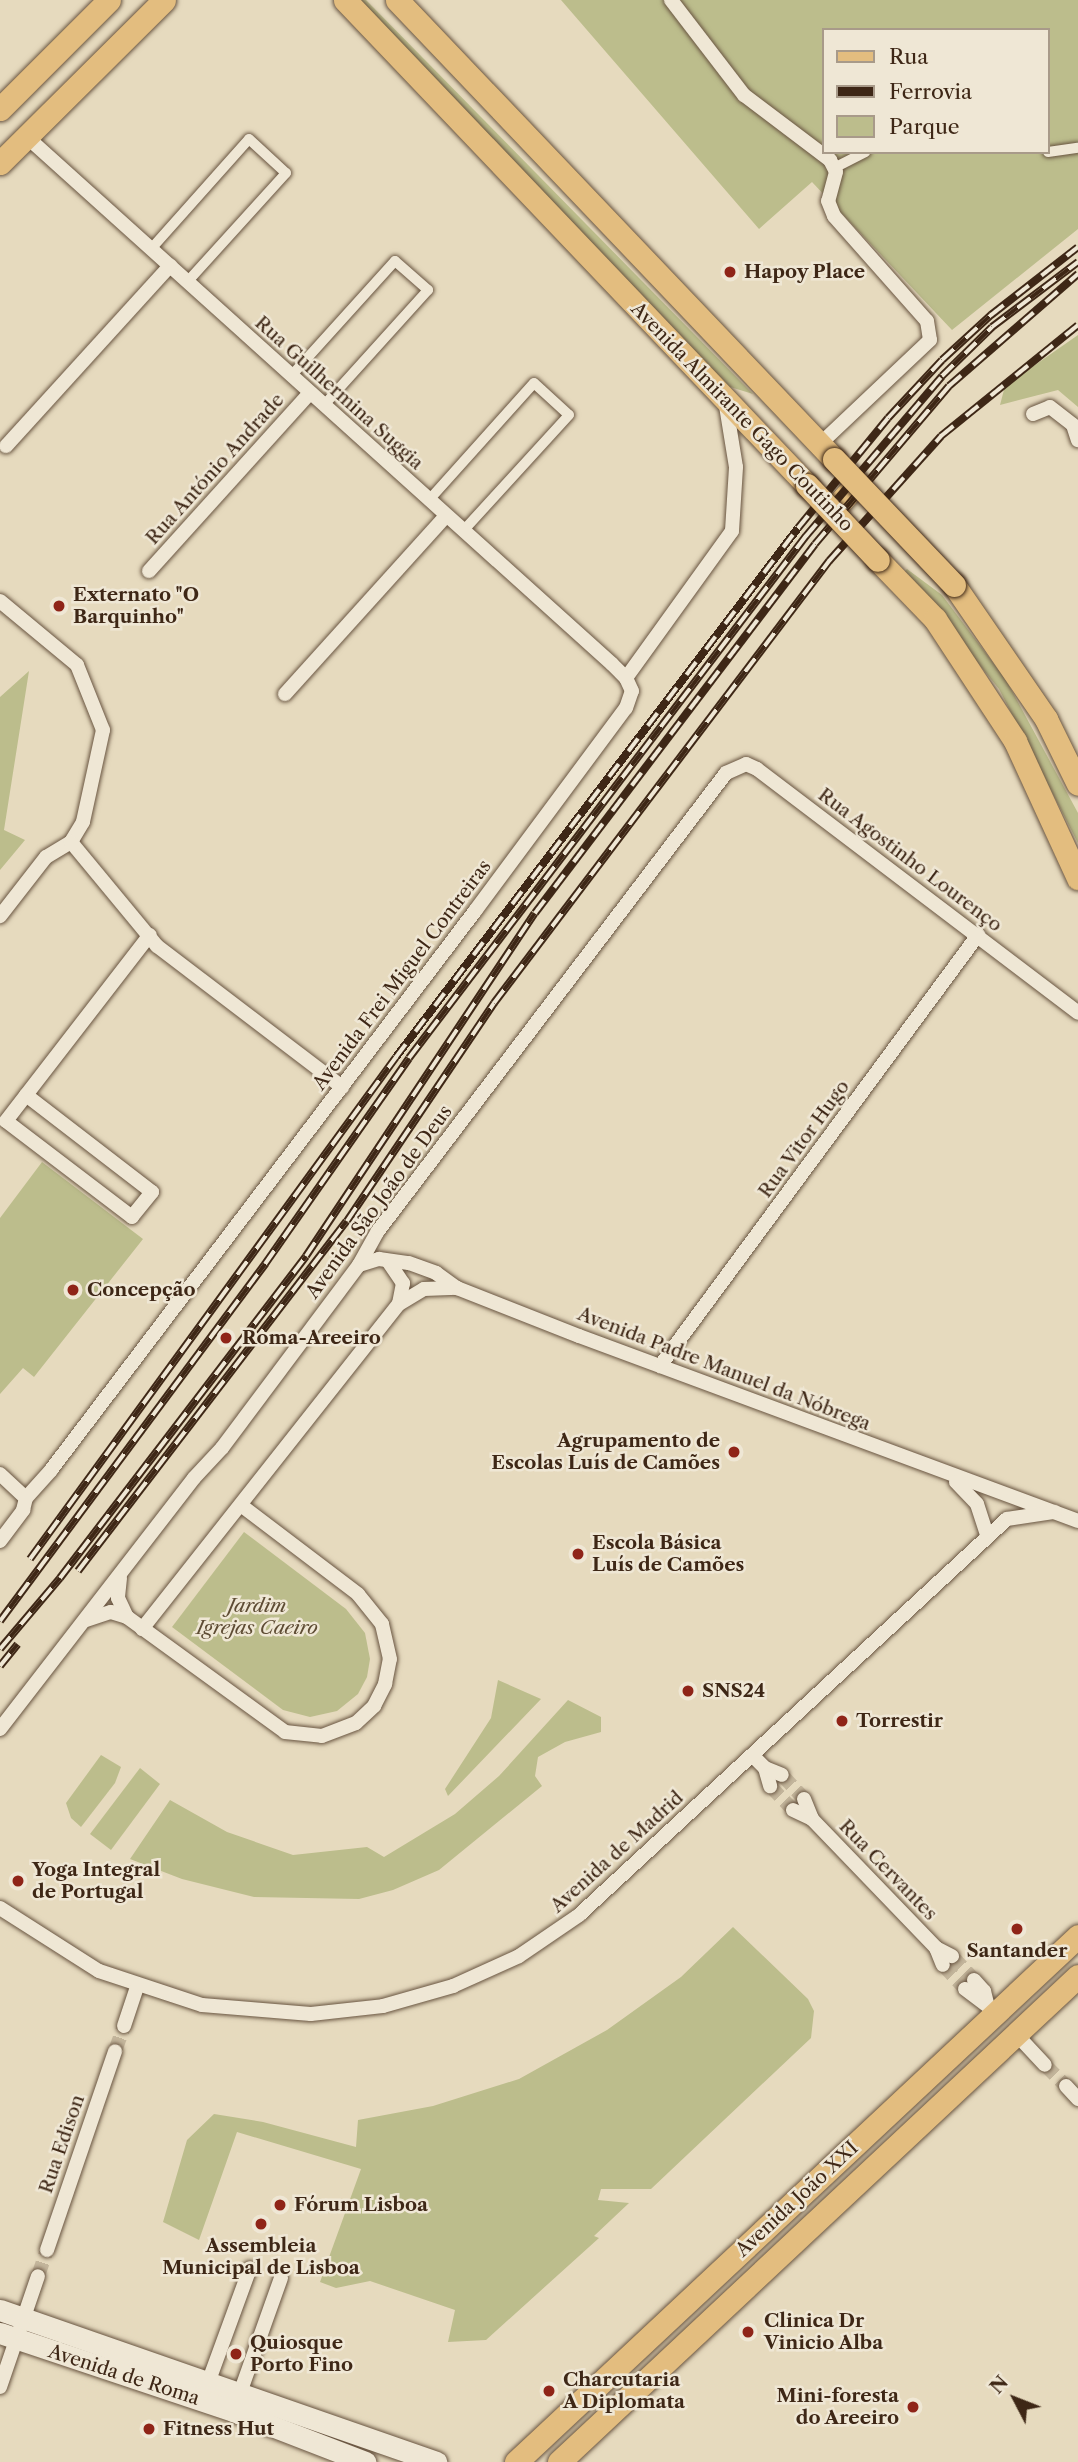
<!DOCTYPE html>
<meta charset="utf-8">
<style>
body{margin:0}
#map{position:relative;width:1078px;height:2462px;overflow:hidden;background:#e6dabe;font-family:"Libre Caslon Text",serif}
div>[style]{position:absolute}
[style*='--x']{left:calc(var(--x)*1px);top:calc(var(--y)*1px);width:calc(var(--w)*1px);rotate:calc(var(--a)*1deg)}
.green>*{inset:0;background:#bcbd8c}
.minor-tunnel>*{height:14px;margin-top:-7px;transform-origin:0;background:repeating-linear-gradient(90deg,#c4b69c 0 14px,transparent 0 21px)}
.roads{filter:drop-shadow(0 0 2px #685440) drop-shadow(0 0 2px #685440)}
.pedestrian>*{height:10px;margin:-5px;padding:0 5px;transform-origin:5px;border-radius:5px;background:#efe7d5}
.minor>*{height:14px;margin:-7px;padding:0 7px;transform-origin:7px;border-radius:7px;background:#efe7d5}
.secondary>*{height:21px;margin:-10.5px;padding:0 10.5px;transform-origin:10.5px;border-radius:10.5px;background:#efe7d5}
.primary>*{height:23px;margin:-11.5px;padding:0 11.5px;transform-origin:11.5px;border-radius:11.5px;background:#e3bd7f}
.rail>*{height:8px;margin-top:-4px;transform-origin:0;background:repeating-linear-gradient(90deg,#efe7d5 0 16px,#3e2716 0 32px);box-sizing:border-box;border-block:2px solid #3e2716}
.bridges{filter:drop-shadow(0 0 2px #3e2716) drop-shadow(0 0 2px #3e2716)}
.primary-bridge>*{height:23px;margin:-11.5px;padding:0 11.5px;transform-origin:11.5px;border-radius:11.5px;background:#e3bd7f}
.dots>*{width:19px;height:19px;translate:-50% -50%;box-sizing:border-box;border:4px solid #efe7d5;border-radius:50%}
span{translate:-50% -50%;white-space:nowrap;text-align:center;line-height:1.15;-webkit-text-stroke:5px #efe7d5;paint-order:stroke}
.poi-label{font-size:19px;color:#3e2716;font-weight:700}
.left{translate:0 -50%;text-align:left}
.right{translate:-100% -50%;text-align:right}
.street-label{font-size:19px;color:#3e2716}
.park-label{font-size:19px;color:#5e4c34;font-style:italic}
.legend{position:absolute;left:822px;top:28px;width:228px;height:126px;box-sizing:border-box;background:#efe7d5;border:2px solid #a89a89;margin:0;padding:9px 12px;list-style:none;font-size:21px;color:#3e2716}
.legend li{display:flex;align-items:center;gap:14px;height:35px}
.legend b{width:35px;border:2px solid #a89a89}
.north{position:absolute;left:980px;top:2364px;width:70px;height:70px;-webkit-text-stroke:5px #efe7d5;paint-order:stroke;rotate:312deg;font-size:19px;font-weight:700;line-height:28px;text-align:center;color:#3e2716}
.north::after{content:'';display:block;margin:auto;width:24px;height:32px;background:#3e2716;clip-path:polygon(50% 0,100% 100%,50% 72%,0 100%)}
</style>
<div id="map">
<div class="green">
<i style="clip-path:polygon(358px 0,366px 0,753px 394px,727px 386px)"></i>
<i style="clip-path:polygon(evenodd,561px 0,1078px 0,1078px 229px,952px 330px,812px 182px,759px 229px,561px 0,824px 30px,1048px 30px,1048px 152px,824px 152px,824px 30px)"></i>
<i style="clip-path:polygon(1078px 335px,1078px 407px,1058px 390px,1000px 405px,1005px 386px)"></i>
<i style="clip-path:polygon(907px 569px,942px 595px,1006px 680px,1078px 813px,1078px 843px,999px 689px,904px 572px)"></i>
<i style="clip-path:polygon(29px 671px,4px 830px,25px 840px,0 870px,0 697px)"></i>
<i style="clip-path:polygon(42px 1162px,143px 1239px,34px 1377px,23px 1368px,0 1394px,0 1218px)"></i>
<i style="clip-path:polygon(244px 1532px,346px 1609px,365px 1633px,370px 1659px,367px 1677px,358px 1694px,337px 1711px,310px 1717px,283px 1710px,172px 1627px)"></i>
<i style="clip-path:polygon(498px 1680px,541px 1699px,448px 1796px,445px 1789px,491px 1718px)"></i>
<i style="clip-path:polygon(568px 1700px,601px 1717px,601px 1732px,565px 1742px,538px 1757px,535px 1776px,542px 1786px,439px 1870px,393px 1890px,359px 1899px,254px 1897px,182px 1879px,130px 1859px,170px 1800px,227px 1832px,293px 1855px,367px 1847px,384px 1857px,455px 1814px,499px 1776px)"></i>
<i style="clip-path:polygon(101px 1755px,121px 1767px,115px 1783px,81px 1827px,71px 1818px,66px 1803px)"></i>
<i style="clip-path:polygon(140px 1768px,160px 1784px,111px 1850px,90px 1834px)"></i>
<i style="clip-path:polygon(733px 1927px,808px 1999px,814px 2011px,811px 2038px,651px 2189px,601px 2189px,598px 2200px,629px 2203px,594px 2236px,599px 2238px,486px 2340px,448px 2342px,455px 2310px,370px 2281px,336px 2288px,320px 2282px,361px 2169px,237px 2132px,199px 2240px,163px 2222px,187px 2140px,214px 2114px,263px 2122px,356px 2147px,358px 2120px,433px 2106px,519px 2079px,607px 2030px,681px 1977px)"></i>
</div>
<div class="minor-tunnel">
<i style="--x:782;--y:1775;--w:33;--a:47"></i>
<i style="--x:770;--y:1786;--w:33;--a:46"></i>
<i style="--x:952;--y:1956;--w:33;--a:47"></i>
<i style="--x:943;--y:1965;--w:33;--a:47"></i>
<i style="--x:115;--y:2051;--w:27;--a:-70"></i>
<i style="--x:1045;--y:2065;--w:30;--a:45"></i>
<i style="--x:38;--y:2276;--w:28;--a:-71"></i>
</div>
<div class="roads">
<div class="pedestrian">
<i style="--x:1048;--y:152;--w:30;--a:-8"></i>
<i style="--x:836;--y:167;--w:33;--a:-27"></i>
<i style="--x:151;--y:249;--w:147;--a:-48.3"></i>
<i style="--x:249;--y:139;--w:50;--a:42.6"></i>
<i style="--x:286;--y:173;--w:147;--a:132.2"></i>
<i style="--x:291;--y:376;--w:155;--a:-47.9"></i>
<i style="--x:395;--y:261;--w:44;--a:41.3"></i>
<i style="--x:428;--y:290;--w:155;--a:132.1"></i>
<i style="--x:429;--y:500;--w:157;--a:-48.1"></i>
<i style="--x:534;--y:383;--w:47;--a:42.4"></i>
<i style="--x:569;--y:415;--w:157;--a:132.4"></i>
</div>
<div class="minor">
<i style="--x:671;--y:0;--w:120;--a:52.5"></i>
<i style="--x:744;--y:95;--w:108;--a:37.1"></i>
<i style="--x:830;--y:160;--w:13;--a:63"></i>
<i style="--x:836;--y:172;--w:30;--a:105"></i>
<i style="--x:828;--y:201;--w:16;--a:68"></i>
<i style="--x:834;--y:216;--w:140;--a:48.5"></i>
<i style="--x:927;--y:321;--w:19;--a:81"></i>
<i style="--x:930;--y:340;--w:151;--a:136.6"></i>
<i style="--x:1033;--y:414;--w:18;--a:-22"></i>
<i style="--x:1050;--y:407;--w:29;--a:38"></i>
<i style="--x:1073;--y:425;--w:16;--a:72"></i>
<i style="--x:6;--y:446;--w:244;--a:-47.7"></i>
<i style="--x:149;--y:571;--w:240;--a:-47.9"></i>
<i style="--x:0;--y:601;--w:100;--a:39.7"></i>
<i style="--x:77;--y:665;--w:70;--a:68.2"></i>
<i style="--x:103;--y:730;--w:94;--a:102.3"></i>
<i style="--x:83;--y:822;--w:23;--a:121"></i>
<i style="--x:71;--y:842;--w:29;--a:149"></i>
<i style="--x:46;--y:857;--w:75;--a:127.9"></i>
<i style="--x:626;--y:678;--w:181;--a:-54.2"></i>
<i style="--x:732;--y:531;--w:64;--a:-86.4"></i>
<i style="--x:736;--y:467;--w:68;--a:-99.3"></i>
<i style="--x:285;--y:694;--w:240;--a:-47.9"></i>
<i style="--x:71;--y:842;--w:135;--a:50.4"></i>
<i style="--x:157;--y:946;--w:233;--a:37.3"></i>
<i style="--x:26;--y:1095;--w:159;--a:37.6"></i>
<i style="--x:152;--y:1192;--w:32;--a:129"></i>
<i style="--x:132;--y:1217;--w:158;--a:-142.7"></i>
<i style="--x:6;--y:1121;--w:235;--a:-52.3"></i>
<i style="--x:388;--y:1261;--w:27;--a:56"></i>
<i style="--x:403;--y:1283;--w:20;--a:101"></i>
<i style="--x:359;--y:1265;--w:21;--a:-17"></i>
<i style="--x:379;--y:1259;--w:30;--a:8"></i>
<i style="--x:409;--y:1263;--w:29;--a:20"></i>
<i style="--x:436;--y:1273;--w:26;--a:36"></i>
<i style="--x:457;--y:1288;--w:131;--a:21.5"></i>
<i style="--x:579;--y:1336;--w:532;--a:20.34"></i>
<i style="--x:660;--y:1366;--w:536;--a:-53.58"></i>
<i style="--x:0;--y:1474;--w:35;--a:43"></i>
<i style="--x:956;--y:1482;--w:30;--a:46"></i>
<i style="--x:977;--y:1504;--w:33;--a:72"></i>
<i style="--x:0;--y:1541;--w:39;--a:-53"></i>
<i style="--x:23;--y:1510;--w:12;--a:-76"></i>
<i style="--x:26;--y:1498;--w:38;--a:-48"></i>
<i style="--x:51;--y:1470;--w:702;--a:-52.82"></i>
<i style="--x:475;--y:911;--w:253;--a:-53.4"></i>
<i style="--x:626;--y:708;--w:18;--a:-71"></i>
<i style="--x:632;--y:691;--w:14;--a:-115"></i>
<i style="--x:626;--y:678;--w:20;--a:-135"></i>
<i style="--x:612;--y:664;--w:787;--a:-137.99"></i>
<i style="--x:120;--y:1578;--w:20;--a:96"></i>
<i style="--x:118;--y:1598;--w:21;--a:65"></i>
<i style="--x:86;--y:1620;--w:26;--a:-18"></i>
<i style="--x:111;--y:1612;--w:17;--a:17"></i>
<i style="--x:127;--y:1617;--w:195;--a:36"></i>
<i style="--x:285;--y:1732;--w:37;--a:6"></i>
<i style="--x:322;--y:1736;--w:36;--a:-21"></i>
<i style="--x:356;--y:1723;--w:25;--a:-43"></i>
<i style="--x:374;--y:1706;--w:25;--a:-63"></i>
<i style="--x:385;--y:1684;--w:25;--a:-79"></i>
<i style="--x:390;--y:1659;--w:36;--a:-103"></i>
<i style="--x:382;--y:1624;--w:38;--a:-129"></i>
<i style="--x:358;--y:1594;--w:146;--a:-142.8"></i>
<i style="--x:142;--y:1629;--w:414;--a:-51.7"></i>
<i style="--x:399;--y:1304;--w:29;--a:-31"></i>
<i style="--x:424;--y:1289;--w:33;--a:-2"></i>
<i style="--x:0;--y:1729;--w:317;--a:-52.3"></i>
<i style="--x:194;--y:1478;--w:41;--a:-47"></i>
<i style="--x:222;--y:1448;--w:229;--a:-53.2"></i>
<i style="--x:359;--y:1265;--w:39;--a:-61"></i>
<i style="--x:378;--y:1231;--w:575;--a:-52.77"></i>
<i style="--x:726;--y:773;--w:22;--a:-24"></i>
<i style="--x:746;--y:764;--w:12;--a:24"></i>
<i style="--x:757;--y:769;--w:403;--a:37.2"></i>
<i style="--x:752;--y:1755;--w:18;--a:45"></i>
<i style="--x:765;--y:1768;--w:18;--a:22"></i>
<i style="--x:765;--y:1768;--w:19;--a:74"></i>
<i style="--x:804;--y:1799;--w:22;--a:68"></i>
<i style="--x:793;--y:1810;--w:21;--a:25"></i>
<i style="--x:812;--y:1819;--w:179;--a:46.1"></i>
<i style="--x:936;--y:1948;--w:18;--a:27"></i>
<i style="--x:0;--y:1908;--w:117;--a:32.5"></i>
<i style="--x:99;--y:1971;--w:108;--a:18.3"></i>
<i style="--x:202;--y:2005;--w:109;--a:4.7"></i>
<i style="--x:311;--y:2014;--w:72;--a:-6.3"></i>
<i style="--x:383;--y:2006;--w:73;--a:-15.9"></i>
<i style="--x:453;--y:1986;--w:72;--a:-24.4"></i>
<i style="--x:519;--y:1956;--w:73;--a:-34.3"></i>
<i style="--x:579;--y:1915;--w:583;--a:-42.78"></i>
<i style="--x:1007;--y:1519;--w:48;--a:-8.5"></i>
<i style="--x:936;--y:1948;--w:18;--a:68"></i>
<i style="--x:974;--y:1980;--w:15;--a:48"></i>
<i style="--x:984;--y:1991;--w:12;--a:76"></i>
<i style="--x:965;--y:1989;--w:39;--a:37"></i>
<i style="--x:124;--y:2026;--w:41;--a:-71.6"></i>
<i style="--x:1016;--y:2034;--w:42;--a:46.9"></i>
<i style="--x:1066;--y:2086;--w:18;--a:47"></i>
<i style="--x:47;--y:2250;--w:210;--a:-71.1"></i>
<i style="--x:208;--y:2383;--w:122;--a:-69.9"></i>
<i style="--x:0;--y:2387;--w:117;--a:-71.1"></i>
<i style="--x:240;--y:2393;--w:122;--a:-70.4"></i>
</div>
<div class="secondary">
<i style="--x:0;--y:2310;--w:462;--a:19.2"></i>
<i style="--x:0;--y:2333;--w:246;--a:18.5"></i>
<i style="--x:233;--y:2411;--w:142;--a:21.1"></i>
</div>
<div class="primary">
<i style="--x:345;--y:0;--w:670;--a:46.39"></i>
<i style="--x:397;--y:0;--w:634;--a:46.41"></i>
<i style="--x:0;--y:109;--w:154;--a:-45"></i>
<i style="--x:0;--y:163;--w:231;--a:-44.8"></i>
<i style="--x:832;--y:511;--w:38;--a:-48"></i>
<i style="--x:878;--y:560;--w:82;--a:46"></i>
<i style="--x:935;--y:619;--w:146;--a:56.7"></i>
<i style="--x:1015;--y:741;--w:151;--a:65.3"></i>
<i style="--x:954;--y:585;--w:163;--a:55.5"></i>
<i style="--x:1046;--y:719;--w:72;--a:63.8"></i>
<i style="--x:516;--y:2462;--w:770;--a:-43.1"></i>
<i style="--x:559;--y:2462;--w:711;--a:-43.12"></i>
</div>
</div>
<div class="rail">
<i style="--x:30;--y:1559;--w:621;--a:-53.9"></i>
<i style="--x:396;--y:1057;--w:664;--a:-52.77"></i>
<i style="--x:798;--y:528;--w:142;--a:-50.7"></i>
<i style="--x:888;--y:418;--w:79;--a:-47"></i>
<i style="--x:942;--y:360;--w:67;--a:-42.6"></i>
<i style="--x:991;--y:315;--w:110;--a:-38"></i>
<i style="--x:78;--y:1571;--w:441;--a:-52.5"></i>
<i style="--x:347;--y:1221;--w:263;--a:-56"></i>
<i style="--x:494;--y:1003;--w:555;--a:-52.84"></i>
<i style="--x:829;--y:561;--w:168;--a:-48.1"></i>
<i style="--x:941;--y:436;--w:176;--a:-39"></i>
<i style="--x:0;--y:1621;--w:445;--a:-53.4"></i>
<i style="--x:265;--y:1264;--w:251;--a:-55"></i>
<i style="--x:409;--y:1058;--w:656;--a:-52.75"></i>
<i style="--x:806;--y:536;--w:210;--a:-49.6"></i>
<i style="--x:942;--y:376;--w:70;--a:-44.4"></i>
<i style="--x:992;--y:327;--w:108;--a:-37.1"></i>
<i style="--x:0;--y:1649;--w:93;--a:-49.8"></i>
<i style="--x:60;--y:1578;--w:405;--a:-52.6"></i>
<i style="--x:306;--y:1256;--w:412;--a:-56.3"></i>
<i style="--x:535;--y:913;--w:463;--a:-52.8"></i>
<i style="--x:815;--y:544;--w:207;--a:-49.7"></i>
<i style="--x:949;--y:386;--w:171;--a:-41"></i>
<i style="--x:0;--y:1666;--w:28;--a:-51"></i>
</div>
<div class="bridges">
<div class="primary-bridge">
<i style="--x:834;--y:459;--w:174;--a:46.4"></i>
<i style="--x:807;--y:485;--w:103;--a:46.6"></i>
</div>
</div>
<div class="dots">
<i style="left:730px;top:272px;background:#8f2418"></i>
<i style="left:59px;top:606px;background:#8f2418"></i>
<i style="left:73px;top:1290px;background:#8f2418"></i>
<i style="left:226px;top:1338px;background:#8f2418"></i>
<i style="left:734px;top:1452px;background:#8f2418"></i>
<i style="left:578px;top:1554px;background:#8f2418"></i>
<i style="left:688px;top:1691px;background:#8f2418"></i>
<i style="left:842px;top:1721px;background:#8f2418"></i>
<i style="left:18px;top:1881px;background:#8f2418"></i>
<i style="left:1017px;top:1929px;background:#8f2418"></i>
<i style="left:280px;top:2205px;background:#8f2418"></i>
<i style="left:261px;top:2224px;background:#8f2418"></i>
<i style="left:748px;top:2332px;background:#8f2418"></i>
<i style="left:236px;top:2354px;background:#8f2418"></i>
<i style="left:549px;top:2391px;background:#8f2418"></i>
<i style="left:913px;top:2407px;background:#8f2418"></i>
<i style="left:149px;top:2429px;background:#8f2418"></i>
</div>
<div class="poi-label">
<span class="left" style="left:744px;top:272px">Hapoy Place</span>
<span class="left" style="left:73px;top:606px">Externato "O<br>Barquinho"</span>
<span class="left" style="left:87px;top:1290px">Concepção</span>
<span class="left" style="left:242px;top:1338px">Roma-Areeiro</span>
<span class="right" style="left:720px;top:1452px">Agrupamento de<br>Escolas Luís de Camões</span>
<span class="left" style="left:592px;top:1554px">Escola Básica<br>Luís de Camões</span>
<span class="left" style="left:702px;top:1691px">SNS24</span>
<span class="left" style="left:856px;top:1721px">Torrestir</span>
<span class="left" style="left:32px;top:1881px">Yoga Integral<br>de Portugal</span>
<span style="left:1017px;top:1951px">Santander</span>
<span class="left" style="left:294px;top:2205px">Fórum Lisboa</span>
<span style="left:261px;top:2257px">Assembleia<br>Municipal de Lisboa</span>
<span class="left" style="left:764px;top:2332px">Clinica Dr<br>Vinicio Alba</span>
<span class="left" style="left:250px;top:2354px">Quiosque<br>Porto Fino</span>
<span class="left" style="left:563px;top:2391px">Charcutaria<br>A Diplomata</span>
<span class="right" style="left:899px;top:2407px">Mini-foresta<br>do Areeiro</span>
<span class="left" style="left:163px;top:2429px">Fitness Hut</span>
</div>
<div class="street-label">
<span style="left:339px;top:393px;rotate:42deg">Rua Guilhermina Suggia</span>
<span style="left:742px;top:417px;rotate:46deg">Avenida Almirante Gago Coutinho</span>
<span style="left:215px;top:469px;rotate:-48deg">Rua António Andrade</span>
<span style="left:910px;top:860px;rotate:37deg">Rua Agostinho Lourenço</span>
<span style="left:402px;top:975px;rotate:-53deg">Avenida Frei Miguel Contreiras</span>
<span style="left:804px;top:1139px;rotate:-54deg">Rua Vitor Hugo</span>
<span style="left:379px;top:1202px;rotate:-54deg">Avenida São João de Deus</span>
<span style="left:724px;top:1369px;rotate:21deg">Avenida Padre Manuel da Nóbrega</span>
<span style="left:617px;top:1852px;rotate:-42deg">Avenida de Madrid</span>
<span style="left:888px;top:1870px;rotate:46deg">Rua Cervantes</span>
<span style="left:62px;top:2144px;rotate:-71deg">Rua Edison</span>
<span style="left:797px;top:2199px;rotate:-43deg">Avenida João XXI</span>
<span style="left:124px;top:2375px;rotate:18deg">Avenida de Roma</span>
</div>
<div class="park-label">
<span style="left:257px;top:1617px">Jardim<br>Igrejas Caeiro</span>
</div>
<ul class="legend">
<li><b style="height:9px;background:#e3bd7f"></b>Rua</li>
<li><b style="height:9px;background:#3e2716"></b>Ferrovia</li>
<li><b style="height:19px;background:#bcbd8c"></b>Parque</li>
</ul>
<div class="north">N</div>
</div>
